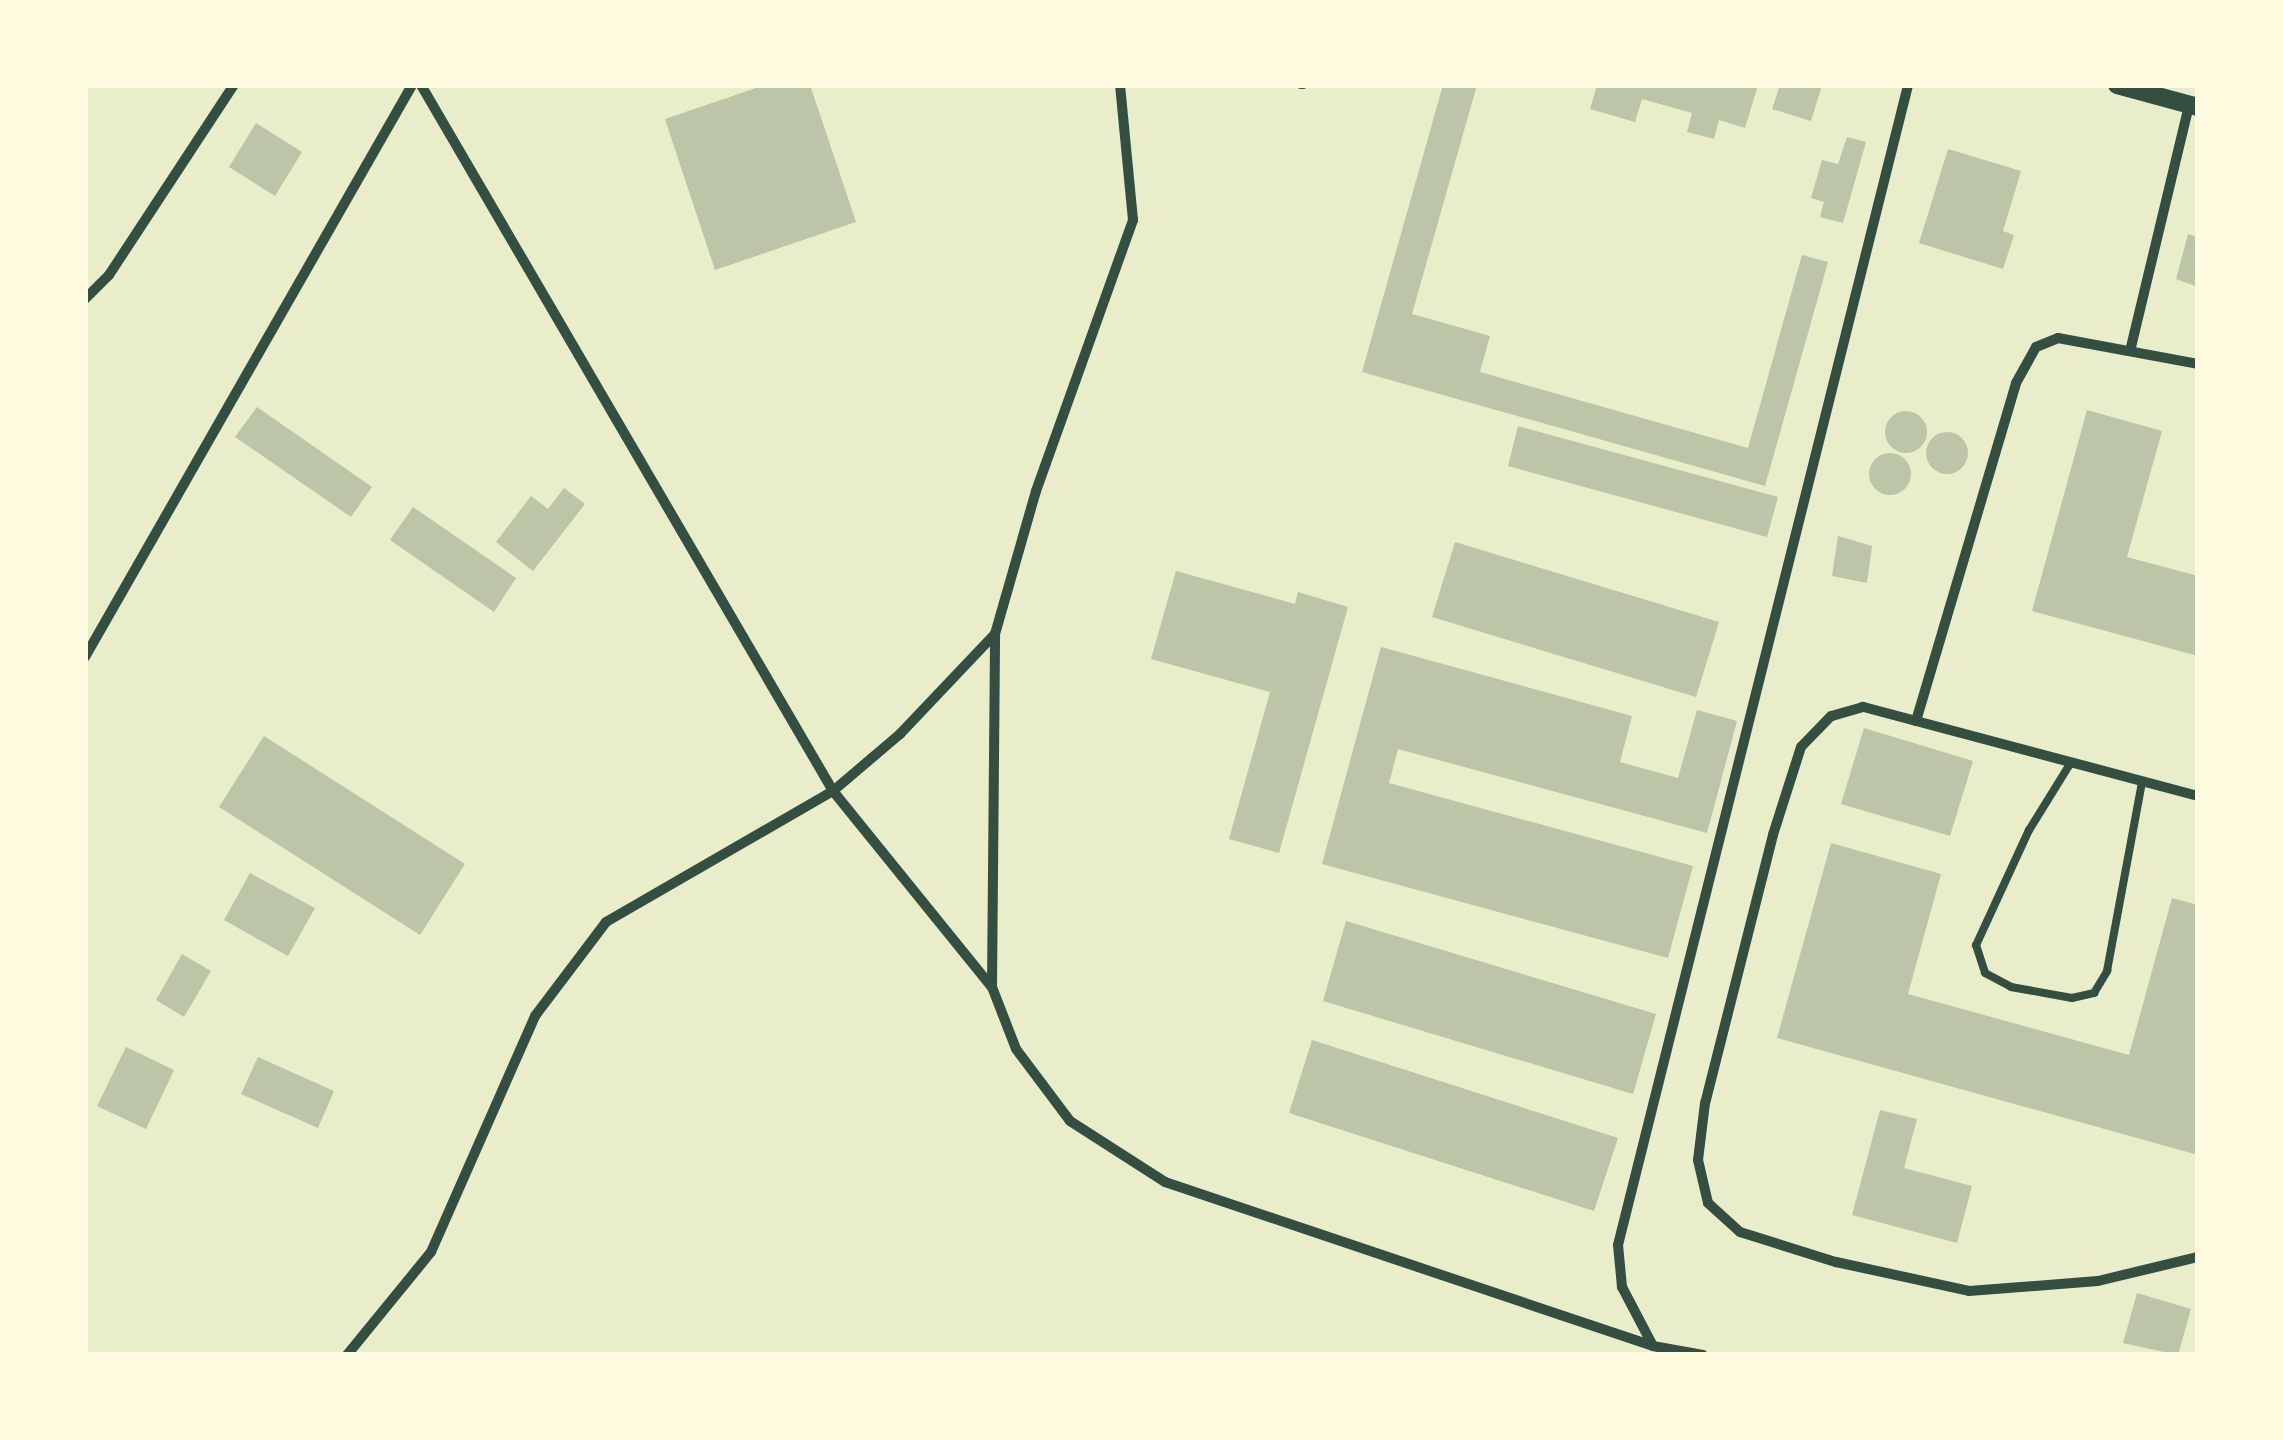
<!DOCTYPE html>
<style>
body{margin:0}
#map{position:relative;width:2283px;height:1440px;overflow:hidden;background:#e9edc9;font-family:Ubuntu,sans-serif}
div>[style]{position:absolute}
[style*='--x']{left:calc(var(--x)*1px);top:calc(var(--y)*1px);width:calc(var(--w)*1px);rotate:calc(var(--a)*1deg)}
.building>*{inset:0;background:#bcc5a7}
.round{border-radius:50%}
.service>*{height:8px;margin:-4px;padding:0 4px;transform-origin:4px;border-radius:4px;background:#344e41}
.minor>*{height:10px;margin:-5px;padding:0 5px;transform-origin:5px;border-radius:5px;background:#344e41}
.tertiary>*{height:18px;margin:-9px;padding:0 9px;transform-origin:9px;border-radius:9px;background:#344e41}
span{translate:-50% -50%;white-space:nowrap;text-align:center;line-height:1.15;-webkit-text-stroke:10px #fefae0;paint-order:stroke}
.frame{position:absolute;inset:0;border:88px solid #fefae0;pointer-events:none}
</style>
<div id="map">
<div class="building">
<i style="clip-path:polygon(765px 85px,810px 85px,856px 222px,715px 270px,665px 119px)"></i>
<i style="clip-path:polygon(1443px 85px,1477px 85px,1412px 314px,1490px 336px,1480px 372px,1748px 448px,1802px 255px,1828px 262px,1765px 486px,1362px 372px)"></i>
<i style="clip-path:polygon(1597px 85px,1758px 85px,1745px 128px,1719px 120px,1714px 139px,1687px 132px,1692px 113px,1642px 99px,1635px 122px,1590px 109px)"></i>
<i style="clip-path:polygon(1780px 85px,1822px 85px,1811px 121px,1772px 109px)"></i>
<i style="clip-path:polygon(256px 123px,302px 152px,275px 196px,229px 167px)"></i>
<i style="clip-path:polygon(1847px 137px,1866px 142px,1843px 223px,1820px 217px,1824px 202px,1811px 198px,1822px 160px,1838px 164px)"></i>
<i style="clip-path:polygon(1948px 149px,2021px 171px,2003px 231px,2014px 235px,2003px 269px,1919px 243px)"></i>
<i style="clip-path:polygon(2188px 234px,2198px 237px,2198px 287px,2176px 279px)"></i>
<i style="clip-path:polygon(257px 407px,372px 487px,351px 517px,235px 437px)"></i>
<i style="clip-path:polygon(2087px 410px,2162px 431px,2127px 557px,2198px 576px,2198px 656px,2032px 611px)"></i>
<i class="round" style="left:1885px;top:411px;width:42px;height:42px"></i>
<i style="clip-path:polygon(1518px 426px,1778px 497px,1767px 537px,1508px 466px)"></i>
<i class="round" style="left:1926px;top:432px;width:42px;height:42px"></i>
<i class="round" style="left:1869px;top:453px;width:42px;height:42px"></i>
<i style="clip-path:polygon(564px 488px,585px 504px,533px 571px,496px 542px,531px 496px,548px 509px)"></i>
<i style="clip-path:polygon(413px 507px,516px 578px,494px 612px,390px 540px)"></i>
<i style="clip-path:polygon(1838px 536px,1872px 546px,1867px 583px,1832px 576px)"></i>
<i style="clip-path:polygon(1455px 542px,1719px 622px,1696px 697px,1432px 617px)"></i>
<i style="clip-path:polygon(1176px 571px,1295px 604px,1298px 592px,1348px 607px,1279px 853px,1229px 839px,1270px 692px,1151px 659px)"></i>
<i style="clip-path:polygon(1381px 647px,1632px 716px,1620px 762px,1678px 778px,1697px 710px,1737px 721px,1707px 833px,1398px 749px,1389px 783px,1693px 866px,1668px 958px,1322px 864px)"></i>
<i style="clip-path:polygon(1864px 728px,1973px 761px,1950px 836px,1841px 804px)"></i>
<i style="clip-path:polygon(264px 736px,465px 864px,420px 935px,219px 807px)"></i>
<i style="clip-path:polygon(1831px 843px,1941px 874px,1908px 994px,2129px 1055px,2172px 898px,2198px 905px,2198px 1155px,1777px 1038px)"></i>
<i style="clip-path:polygon(250px 873px,315px 908px,288px 956px,224px 920px)"></i>
<i style="clip-path:polygon(1346px 921px,1656px 1014px,1633px 1094px,1323px 1001px)"></i>
<i style="clip-path:polygon(182px 954px,211px 971px,184px 1017px,156px 1000px)"></i>
<i style="clip-path:polygon(1312px 1040px,1618px 1138px,1594px 1211px,1289px 1113px)"></i>
<i style="clip-path:polygon(126px 1047px,174px 1070px,146px 1129px,97px 1106px)"></i>
<i style="clip-path:polygon(258px 1057px,334px 1091px,318px 1128px,241px 1094px)"></i>
<i style="clip-path:polygon(1880px 1110px,1917px 1119px,1904px 1168px,1972px 1186px,1957px 1243px,1852px 1215px)"></i>
<i style="clip-path:polygon(2137px 1293px,2191px 1309px,2178px 1355px,2123px 1343px)"></i>
</div>
<div class="service">
<i style="--x:1301;--y:85;--w:2;--a:0"></i>
<i style="--x:2070;--y:764;--w:78;--a:121.8"></i>
<i style="--x:2029;--y:830;--w:127;--a:114.7"></i>
<i style="--x:1976;--y:945;--w:29;--a:72"></i>
<i style="--x:1985;--y:973;--w:30;--a:28"></i>
<i style="--x:2011;--y:987;--w:62;--a:10.2"></i>
<i style="--x:2072;--y:998;--w:23;--a:-13"></i>
<i style="--x:2094;--y:993;--w:26;--a:-59"></i>
<i style="--x:2107;--y:971;--w:192;--a:-79.5"></i>
</div>
<div class="minor">
<i style="--x:421;--y:85;--w:817;--a:59.73"></i>
<i style="--x:833;--y:791;--w:252;--a:51"></i>
<i style="--x:992;--y:987;--w:66;--a:68.8"></i>
<i style="--x:1016;--y:1049;--w:90;--a:53.1"></i>
<i style="--x:1070;--y:1121;--w:113;--a:32.7"></i>
<i style="--x:1165;--y:1182;--w:515;--a:18.58"></i>
<i style="--x:85;--y:299;--w:34;--a:-45"></i>
<i style="--x:109;--y:275;--w:227;--a:-56.7"></i>
<i style="--x:2131;--y:347;--w:249;--a:-76.5"></i>
<i style="--x:85;--y:657;--w:659;--a:-60.24"></i>
<i style="--x:1916;--y:721;--w:352;--a:-73.5"></i>
<i style="--x:2016;--y:383;--w:41;--a:-60.9"></i>
<i style="--x:2036;--y:347;--w:24;--a:-22"></i>
<i style="--x:2058;--y:338;--w:142;--a:10.5"></i>
<i style="--x:2198;--y:796;--w:347;--a:-165.1"></i>
<i style="--x:1863;--y:707;--w:33;--a:164"></i>
<i style="--x:1831;--y:716;--w:43;--a:134.1"></i>
<i style="--x:1801;--y:747;--w:92;--a:107.7"></i>
<i style="--x:1773;--y:835;--w:276;--a:104.2"></i>
<i style="--x:1705;--y:1103;--w:57;--a:97"></i>
<i style="--x:1698;--y:1160;--w:44;--a:76.9"></i>
<i style="--x:1708;--y:1203;--w:43;--a:42.2"></i>
<i style="--x:1740;--y:1232;--w:101;--a:17.4"></i>
<i style="--x:1836;--y:1262;--w:136;--a:12.3"></i>
<i style="--x:1969;--y:1291;--w:129;--a:-4.4"></i>
<i style="--x:2098;--y:1281;--w:103;--a:-13.5"></i>
<i style="--x:992;--y:987;--w:352;--a:-89.5"></i>
<i style="--x:347;--y:1355;--w:133;--a:-50.8"></i>
<i style="--x:431;--y:1252;--w:258;--a:-66.2"></i>
<i style="--x:535;--y:1016;--w:118;--a:-52.9"></i>
<i style="--x:606;--y:922;--w:262;--a:-30"></i>
<i style="--x:833;--y:791;--w:88;--a:-40.4"></i>
<i style="--x:900;--y:734;--w:138;--a:-46.5"></i>
<i style="--x:995;--y:634;--w:149;--a:-74"></i>
<i style="--x:1036;--y:491;--w:288;--a:-70.3"></i>
<i style="--x:1133;--y:220;--w:136;--a:-95.5"></i>
<i style="--x:1703;--y:1355;--w:51;--a:-169.8"></i>
<i style="--x:1653;--y:1346;--w:67;--a:-117.7"></i>
<i style="--x:1622;--y:1287;--w:42;--a:-95.4"></i>
<i style="--x:1618;--y:1245;--w:1196;--a:-75.96"></i>
</div>
<div class="tertiary">
<i style="--x:2117;--y:85;--w:84;--a:15.2"></i>
</div>
<div class="frame"></div>
</div>
